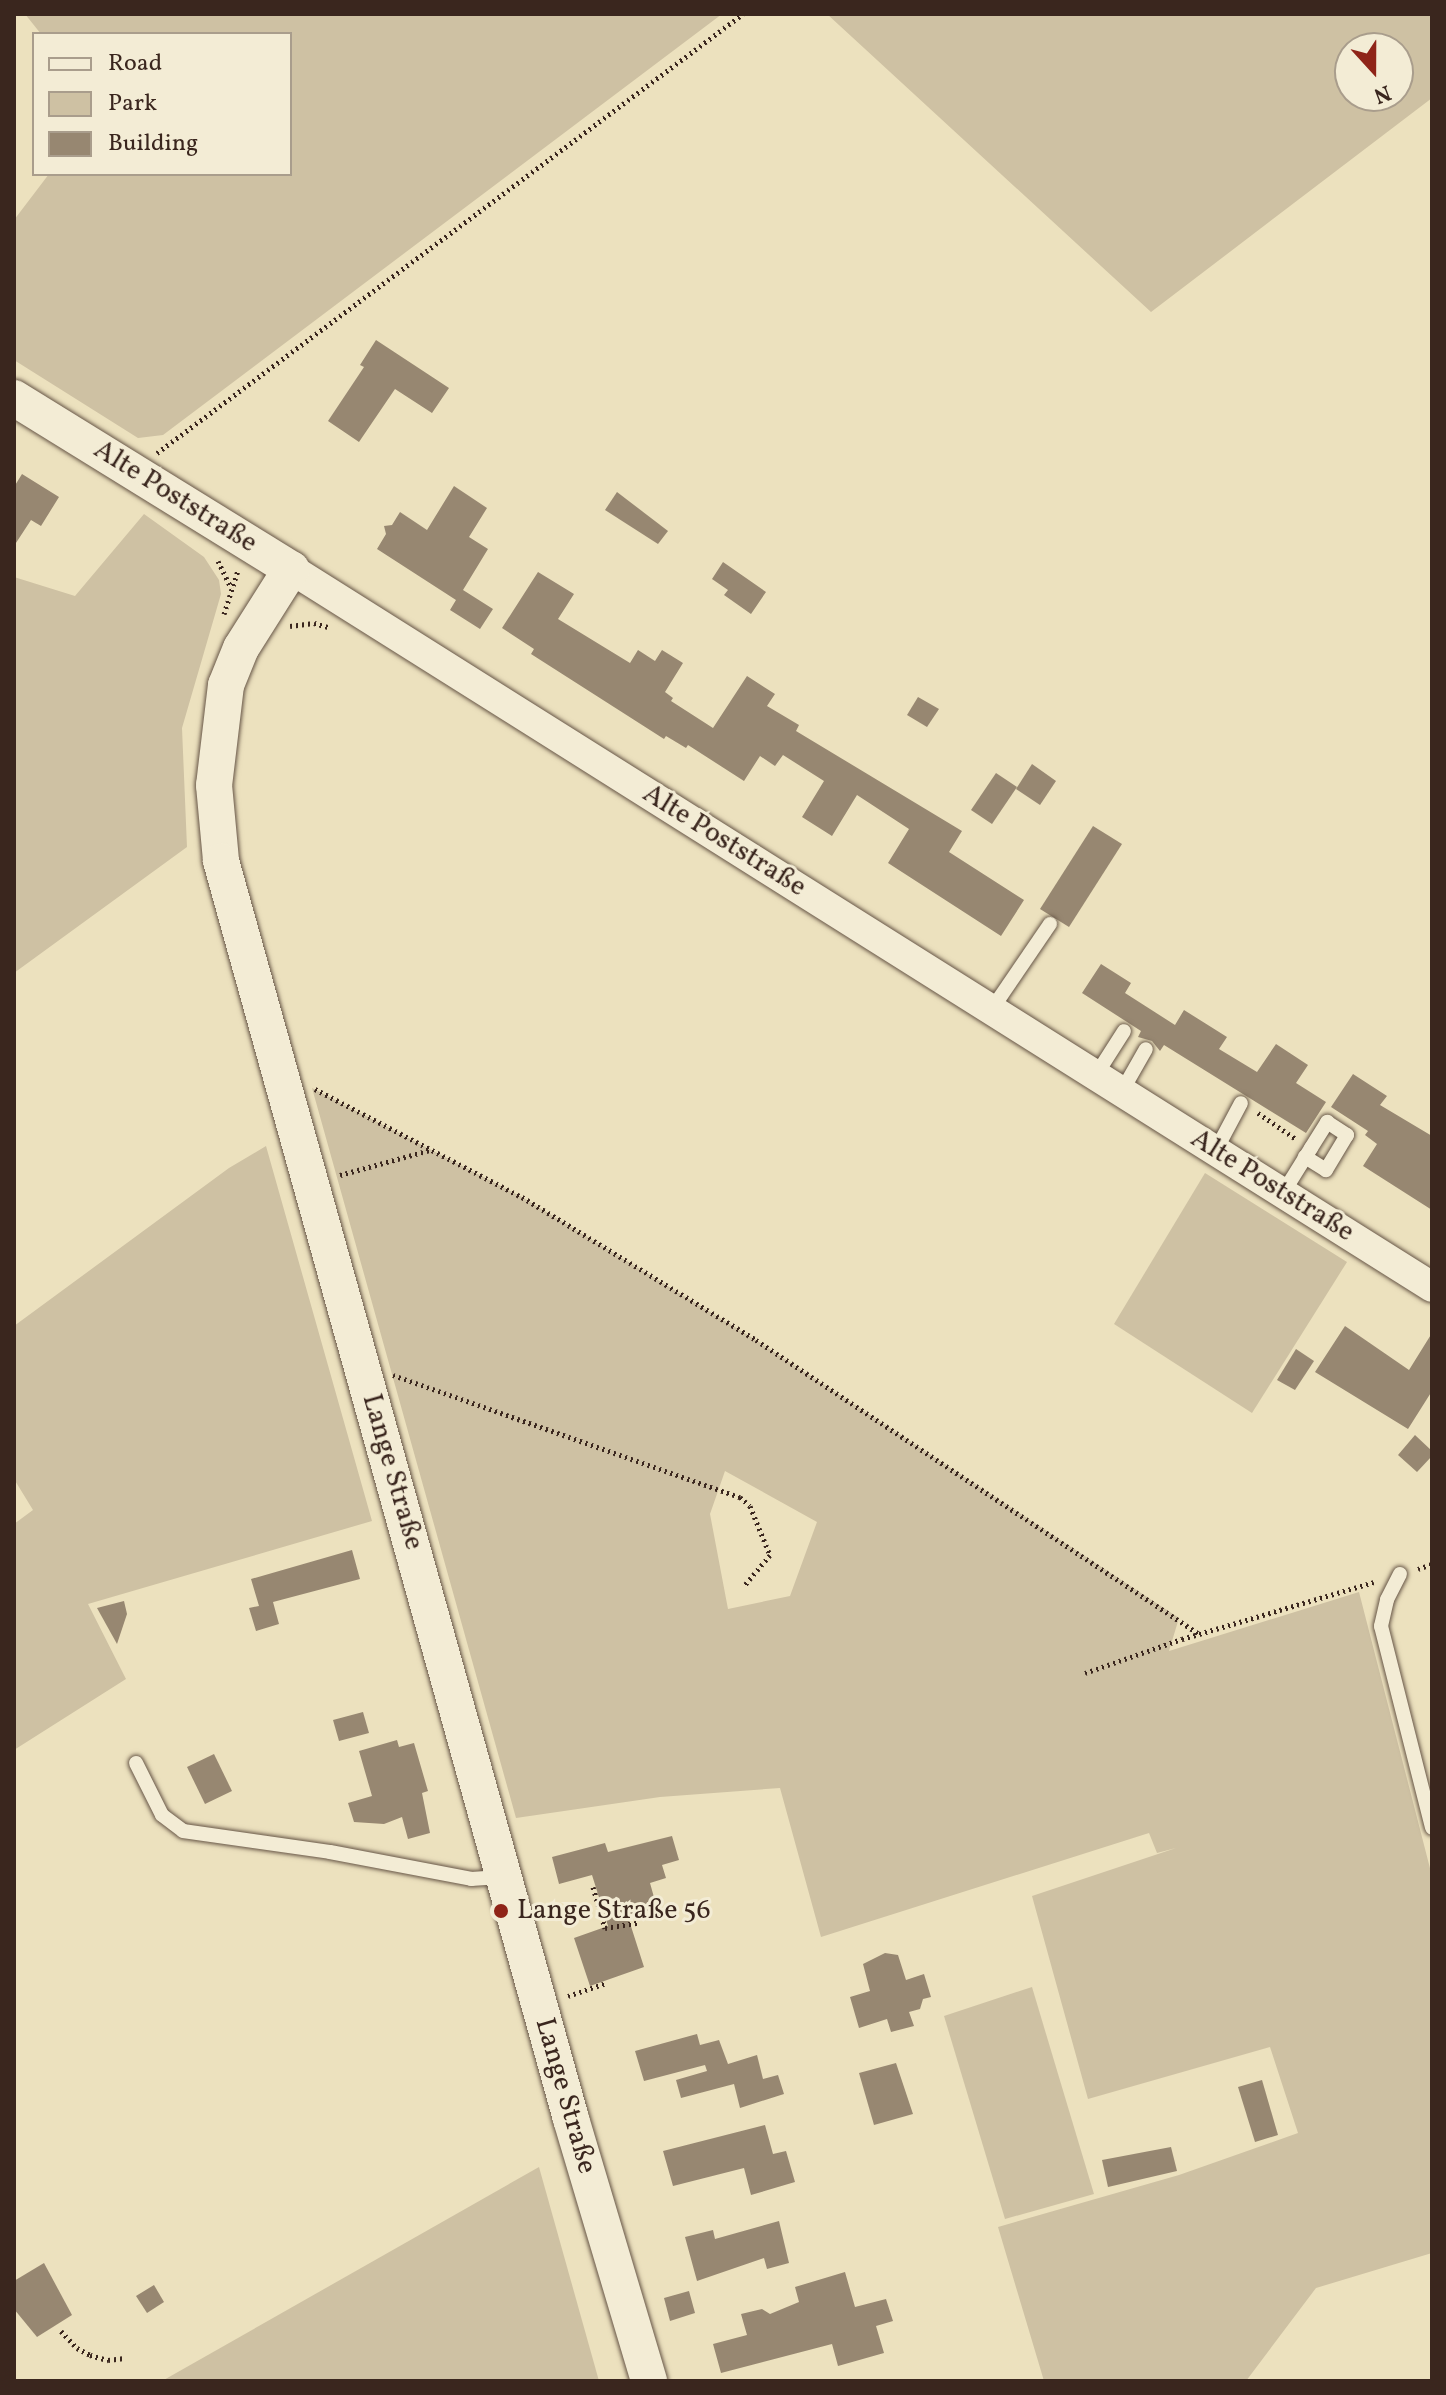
<!DOCTYPE html>
<meta charset="utf-8">
<style>
body{margin:0}
#map{position:relative;width:1446px;height:2395px;overflow:hidden;background:#ece1be;font-family:Vollkorn,serif}
div>[style]{position:absolute}
[style*='--x']{left:calc(var(--x)*1px);top:calc(var(--y)*1px);width:calc(var(--w)*1px);rotate:calc(var(--a)*1deg)}
.green>*{inset:0;background:#cec1a3}
.building>*{inset:0;background:#978771}
.path>*{height:5px;margin-top:-2.5px;transform-origin:0;background:repeating-linear-gradient(90deg,#3a261e 0 2px,transparent 0 6px)}
.roads{filter:drop-shadow(0 0 2px #665546) drop-shadow(0 0 2px #665546)}
.service>*{height:14px;margin:-7px;padding:0 7px;transform-origin:7px;border-radius:7px;background:#f3ecd5}
.minor>*{height:30px;margin:-15px;padding:0 15px;transform-origin:15px;border-radius:15px;background:#f3ecd5}
.tertiary>*{height:36px;margin:-18px;padding:0 18px;transform-origin:18px;border-radius:18px;background:#f3ecd5}
.dots>*{width:22px;height:22px;translate:-50% -50%;box-sizing:border-box;border:4px solid #f3ecd5;border-radius:50%}
span{translate:-50% -50%;white-space:nowrap;text-align:center;line-height:1.15;-webkit-text-stroke:6px #f3ecd5;paint-order:stroke}
.street-label{font-size:28px;color:#3a261e}
.poi-label{font-size:28px;color:#3a261e}
.left{translate:0 -50%;text-align:left}
.frame{position:absolute;inset:0;border:16px solid #3a261e;pointer-events:none}
.legend{position:absolute;left:32px;top:32px;width:260px;height:144px;box-sizing:border-box;background:#f3ecd5;border:2px solid #a99d8c;margin:0;padding:10px 14px;list-style:none;font-size:24px;color:#3a261e}
.legend li{display:flex;align-items:center;gap:16px;height:40px}
.legend b{width:40px;border:2px solid #a99d8c}
.north{position:absolute;left:1334px;top:32px;width:80px;height:80px;box-sizing:border-box;background:#f3ecd5;border:2px solid #a99d8c;border-radius:50%;rotate:159deg;font-size:22px;font-weight:700;line-height:32px;text-align:center;color:#3a261e}
.north::after{content:'';display:block;margin:auto;width:28px;height:36px;background:#8f2418;clip-path:polygon(50% 0,100% 100%,50% 72%,0 100%)}
</style>
<div id="map">
<div class="green">
<i style="clip-path:polygon(25px 14px,722px 14px,163px 435px,138px 438px,14px 360px,14px 220px,49px 174px,290px 174px,290px 34px,41px 34px)"></i>
<i style="clip-path:polygon(evenodd,827px 14px,1432px 14px,1432px 98px,1151px 312px,827px 14px,1350px 48px,1398px 48px,1398px 96px,1350px 96px,1350px 48px)"></i>
<i style="clip-path:polygon(144px 514px,204px 557px,219px 580px,221px 594px,182px 728px,187px 847px,14px 973px,14px 577px,75px 596px)"></i>
<i style="clip-path:polygon(evenodd,312px 1088px,522px 1197px,756px 1340px,1179px 1618px,1169px 1651px,1359px 1592px,1432px 1876px,1432px 2253px,1316px 2288px,1246px 2381px,1044px 2381px,998px 2227px,1179px 2175px,1298px 2133px,1270px 2047px,1088px 2099px,1032px 1896px,1176px 1848px,1157px 1853px,1149px 1833px,821px 1937px,780px 1788px,660px 1797px,516px 1818px,312px 1088px,725px 1471px,817px 1522px,790px 1596px,728px 1609px,710px 1514px,725px 1471px)"></i>
<i style="clip-path:polygon(266px 1146px,372px 1521px,88px 1604px,126px 1679px,14px 1750px,14px 1524px,33px 1510px,14px 1479px,14px 1326px,229px 1168px)"></i>
<i style="clip-path:polygon(1205px 1173px,1347px 1262px,1252px 1413px,1114px 1324px)"></i>
<i style="clip-path:polygon(1032px 1987px,1094px 2194px,1005px 2219px,944px 2016px)"></i>
<i style="clip-path:polygon(539px 2167px,599px 2381px,162px 2381px)"></i>
</div>
<div class="building">
<i style="clip-path:polygon(376px 340px,449px 388px,432px 413px,395px 389px,359px 442px,328px 421px,364px 367px,360px 365px)"></i>
<i style="clip-path:polygon(22px 474px,59px 497px,41px 526px,31px 520px,14px 546px,14px 487px)"></i>
<i style="clip-path:polygon(454px 486px,487px 508px,469px 537px,488px 549px,463px 590px,493px 609px,480px 629px,450px 610px,456px 600px,377px 549px,386px 534px,384px 526px,392px 525px,400px 512px,427px 530px)"></i>
<i style="clip-path:polygon(617px 492px,668px 531px,658px 544px,605px 510px)"></i>
<i style="clip-path:polygon(723px 562px,766px 592px,751px 614px,724px 595px,728px 590px,712px 579px)"></i>
<i style="clip-path:polygon(538px 572px,574px 594px,558px 619px,630px 663px,638px 650px,655px 661px,662px 650px,683px 663px,665px 692px,673px 698px,671px 701px,713px 728px,747px 676px,775px 694px,767px 706px,799px 725px,796px 731px,962px 831px,949px 852px,1024px 900px,1001px 936px,888px 863px,909px 829px,857px 795px,832px 836px,802px 817px,824px 781px,783px 755px,775px 766px,760px 756px,744px 781px,688px 745px,686px 748px,666px 736px,664px 739px,531px 654px,534px 649px,502px 628px)"></i>
<i style="clip-path:polygon(918px 697px,939px 709px,927px 727px,907px 715px)"></i>
<i style="clip-path:polygon(1032px 764px,1056px 781px,1040px 805px,1016px 789px)"></i>
<i style="clip-path:polygon(996px 773px,1017px 787px,992px 824px,971px 810px)"></i>
<i style="clip-path:polygon(1093px 826px,1122px 844px,1069px 927px,1040px 909px)"></i>
<i style="clip-path:polygon(1101px 964px,1131px 983px,1125px 993px,1175px 1025px,1184px 1010px,1227px 1037px,1219px 1049px,1257px 1072px,1276px 1044px,1308px 1065px,1296px 1083px,1326px 1102px,1306px 1133px,1164px 1045px,1160px 1051px,1152px 1041px,1138px 1037px,1141px 1031px,1082px 993px)"></i>
<i style="clip-path:polygon(1353px 1074px,1387px 1096px,1380px 1105px,1432px 1136px,1432px 1210px,1363px 1166px,1377px 1144px,1365px 1135px,1368px 1131px,1331px 1107px)"></i>
<i style="clip-path:polygon(1345px 1326px,1409px 1370px,1432px 1333px,1432px 1391px,1408px 1429px,1315px 1372px)"></i>
<i style="clip-path:polygon(1296px 1349px,1314px 1361px,1295px 1390px,1277px 1380px)"></i>
<i style="clip-path:polygon(1415px 1435px,1432px 1451px,1432px 1456px,1417px 1472px,1398px 1455px)"></i>
<i style="clip-path:polygon(352px 1550px,360px 1579px,273px 1602px,279px 1624px,256px 1631px,249px 1608px,259px 1606px,251px 1579px)"></i>
<i style="clip-path:polygon(124px 1601px,127px 1614px,117px 1644px,97px 1608px)"></i>
<i style="clip-path:polygon(363px 1712px,369px 1733px,339px 1741px,333px 1720px)"></i>
<i style="clip-path:polygon(397px 1740px,399px 1747px,414px 1743px,428px 1791px,422px 1793px,430px 1833px,408px 1839px,402px 1817px,384px 1824px,354px 1822px,348px 1803px,372px 1796px,359px 1751px)"></i>
<i style="clip-path:polygon(214px 1754px,232px 1791px,205px 1804px,187px 1767px)"></i>
<i style="clip-path:polygon(672px 1836px,679px 1860px,662px 1865px,666px 1878px,650px 1883px,657px 1908px,628px 1917px,644px 1967px,590px 1986px,574px 1938px,608px 1926px,592px 1875px,559px 1884px,552px 1857px,605px 1843px,608px 1852px)"></i>
<i style="clip-path:polygon(885px 1953px,898px 1955px,906px 1980px,924px 1974px,931px 1997px,923px 1999px,920px 2009px,909px 2012px,914px 2026px,891px 2032px,887px 2019px,859px 2028px,850px 1997px,870px 1991px,863px 1964px)"></i>
<i style="clip-path:polygon(697px 2034px,700px 2045px,719px 2040px,728px 2064px,757px 2055px,763px 2079px,778px 2075px,784px 2094px,740px 2108px,734px 2084px,681px 2098px,676px 2080px,707px 2071px,705px 2065px,644px 2081px,635px 2051px)"></i>
<i style="clip-path:polygon(896px 2063px,913px 2114px,874px 2125px,859px 2073px)"></i>
<i style="clip-path:polygon(1262px 2080px,1278px 2135px,1255px 2142px,1238px 2087px)"></i>
<i style="clip-path:polygon(765px 2125px,773px 2154px,786px 2151px,795px 2182px,751px 2195px,744px 2168px,673px 2186px,663px 2151px)"></i>
<i style="clip-path:polygon(1171px 2147px,1177px 2171px,1108px 2187px,1102px 2160px)"></i>
<i style="clip-path:polygon(779px 2221px,789px 2263px,767px 2269px,764px 2258px,697px 2281px,685px 2237px,713px 2230px,715px 2239px)"></i>
<i style="clip-path:polygon(44px 2263px,72px 2315px,37px 2337px,14px 2309px,14px 2281px)"></i>
<i style="clip-path:polygon(845px 2272px,855px 2307px,886px 2299px,893px 2321px,876px 2326px,884px 2353px,838px 2366px,832px 2344px,721px 2373px,713px 2344px,747px 2335px,741px 2314px,762px 2309px,770px 2314px,799px 2302px,795px 2287px)"></i>
<i style="clip-path:polygon(154px 2285px,164px 2302px,147px 2313px,136px 2296px)"></i>
<i style="clip-path:polygon(689px 2291px,695px 2313px,670px 2321px,664px 2298px)"></i>
</div>
<div class="path">
<i style="--x:157;--y:453;--w:732;--a:-36.84"></i>
<i style="--x:218;--y:561;--w:30;--a:64"></i>
<i style="--x:224;--y:614;--w:46;--a:-72.3"></i>
<i style="--x:290;--y:626;--w:24;--a:-7"></i>
<i style="--x:314;--y:623;--w:15;--a:16"></i>
<i style="--x:315;--y:1089;--w:233;--a:27.6"></i>
<i style="--x:522;--y:1197;--w:274;--a:31.4"></i>
<i style="--x:756;--y:1340;--w:532;--a:33.57"></i>
<i style="--x:1258;--y:1113;--w:46;--a:34.4"></i>
<i style="--x:340;--y:1175;--w:93;--a:-15.5"></i>
<i style="--x:393;--y:1375;--w:368;--a:19.4"></i>
<i style="--x:740;--y:1497;--w:13;--a:42"></i>
<i style="--x:750;--y:1506;--w:53;--a:67.8"></i>
<i style="--x:770;--y:1555;--w:40;--a:130"></i>
<i style="--x:1418;--y:1569;--w:15;--a:-20"></i>
<i style="--x:1085;--y:1673;--w:103;--a:-19.3"></i>
<i style="--x:1182;--y:1639;--w:200;--a:-16.5"></i>
<i style="--x:593;--y:1887;--w:43;--a:73.7"></i>
<i style="--x:605;--y:1928;--w:33;--a:-9"></i>
<i style="--x:568;--y:1996;--w:40;--a:-18.9"></i>
<i style="--x:61;--y:2331;--w:23;--a:47"></i>
<i style="--x:77;--y:2348;--w:15;--a:28"></i>
<i style="--x:90;--y:2355;--w:19;--a:16"></i>
<i style="--x:108;--y:2360;--w:17;--a:-7"></i>
</div>
<div class="roads">
<div class="service">
<i style="--x:992;--y:1009;--w:103;--a:-55.7"></i>
<i style="--x:1096;--y:1075;--w:52;--a:-57.5"></i>
<i style="--x:1122;--y:1091;--w:48;--a:-60.3"></i>
<i style="--x:1216;--y:1150;--w:53;--a:-62"></i>
<i style="--x:1283;--y:1193;--w:53;--a:-58.1"></i>
<i style="--x:1311;--y:1148;--w:31;--a:-58"></i>
<i style="--x:1327;--y:1122;--w:24;--a:33"></i>
<i style="--x:1347;--y:1135;--w:41;--a:121"></i>
<i style="--x:1326;--y:1170;--w:25;--a:-148"></i>
<i style="--x:1400;--y:1574;--w:29;--a:117"></i>
<i style="--x:1387;--y:1600;--w:27;--a:103"></i>
<i style="--x:1381;--y:1626;--w:208;--a:75.8"></i>
<i style="--x:136;--y:1763;--w:58;--a:63.4"></i>
<i style="--x:162;--y:1815;--w:26;--a:37"></i>
<i style="--x:183;--y:1831;--w:148;--a:8.1"></i>
<i style="--x:330;--y:1852;--w:144;--a:10.8"></i>
<i style="--x:471;--y:1879;--w:30;--a:-4"></i>
</div>
<div class="minor">
<i style="--x:291;--y:569;--w:1348;--a:32.18"></i>
</div>
<div class="tertiary">
<i style="--x:14;--y:398;--w:326;--a:31.7"></i>
<i style="--x:291;--y:569;--w:93;--a:122.3"></i>
<i style="--x:241;--y:648;--w:40;--a:112"></i>
<i style="--x:226;--y:685;--w:101;--a:96.8"></i>
<i style="--x:214;--y:785;--w:76;--a:84.7"></i>
<i style="--x:221;--y:861;--w:1306;--a:74.45"></i>
<i style="--x:571;--y:2119;--w:273;--a:73.4"></i>
</div>
</div>
<div class="dots">
<i style="left:501px;top:1911px;background:#8f2418"></i>
</div>
<div class="street-label">
<span style="left:175px;top:497px;rotate:32deg">Alte Poststraße</span>
<span style="left:724px;top:841px;rotate:32deg">Alte Poststraße</span>
<span style="left:1272px;top:1186px;rotate:32deg">Alte Poststraße</span>
<span style="left:392px;top:1472px;rotate:74deg">Lange Straße</span>
<span style="left:565px;top:2096px;rotate:74deg">Lange Straße</span>
</div>
<div class="poi-label">
<span class="left" style="left:517px;top:1911px">Lange Straße 56</span>
</div>
<div class="frame"></div>
<ul class="legend">
<li><b style="height:10px;background:#f3ecd5"></b>Road</li>
<li><b style="height:22px;background:#cec1a3"></b>Park</li>
<li><b style="height:22px;background:#978771"></b>Building</li>
</ul>
<div class="north">N</div>
</div>
